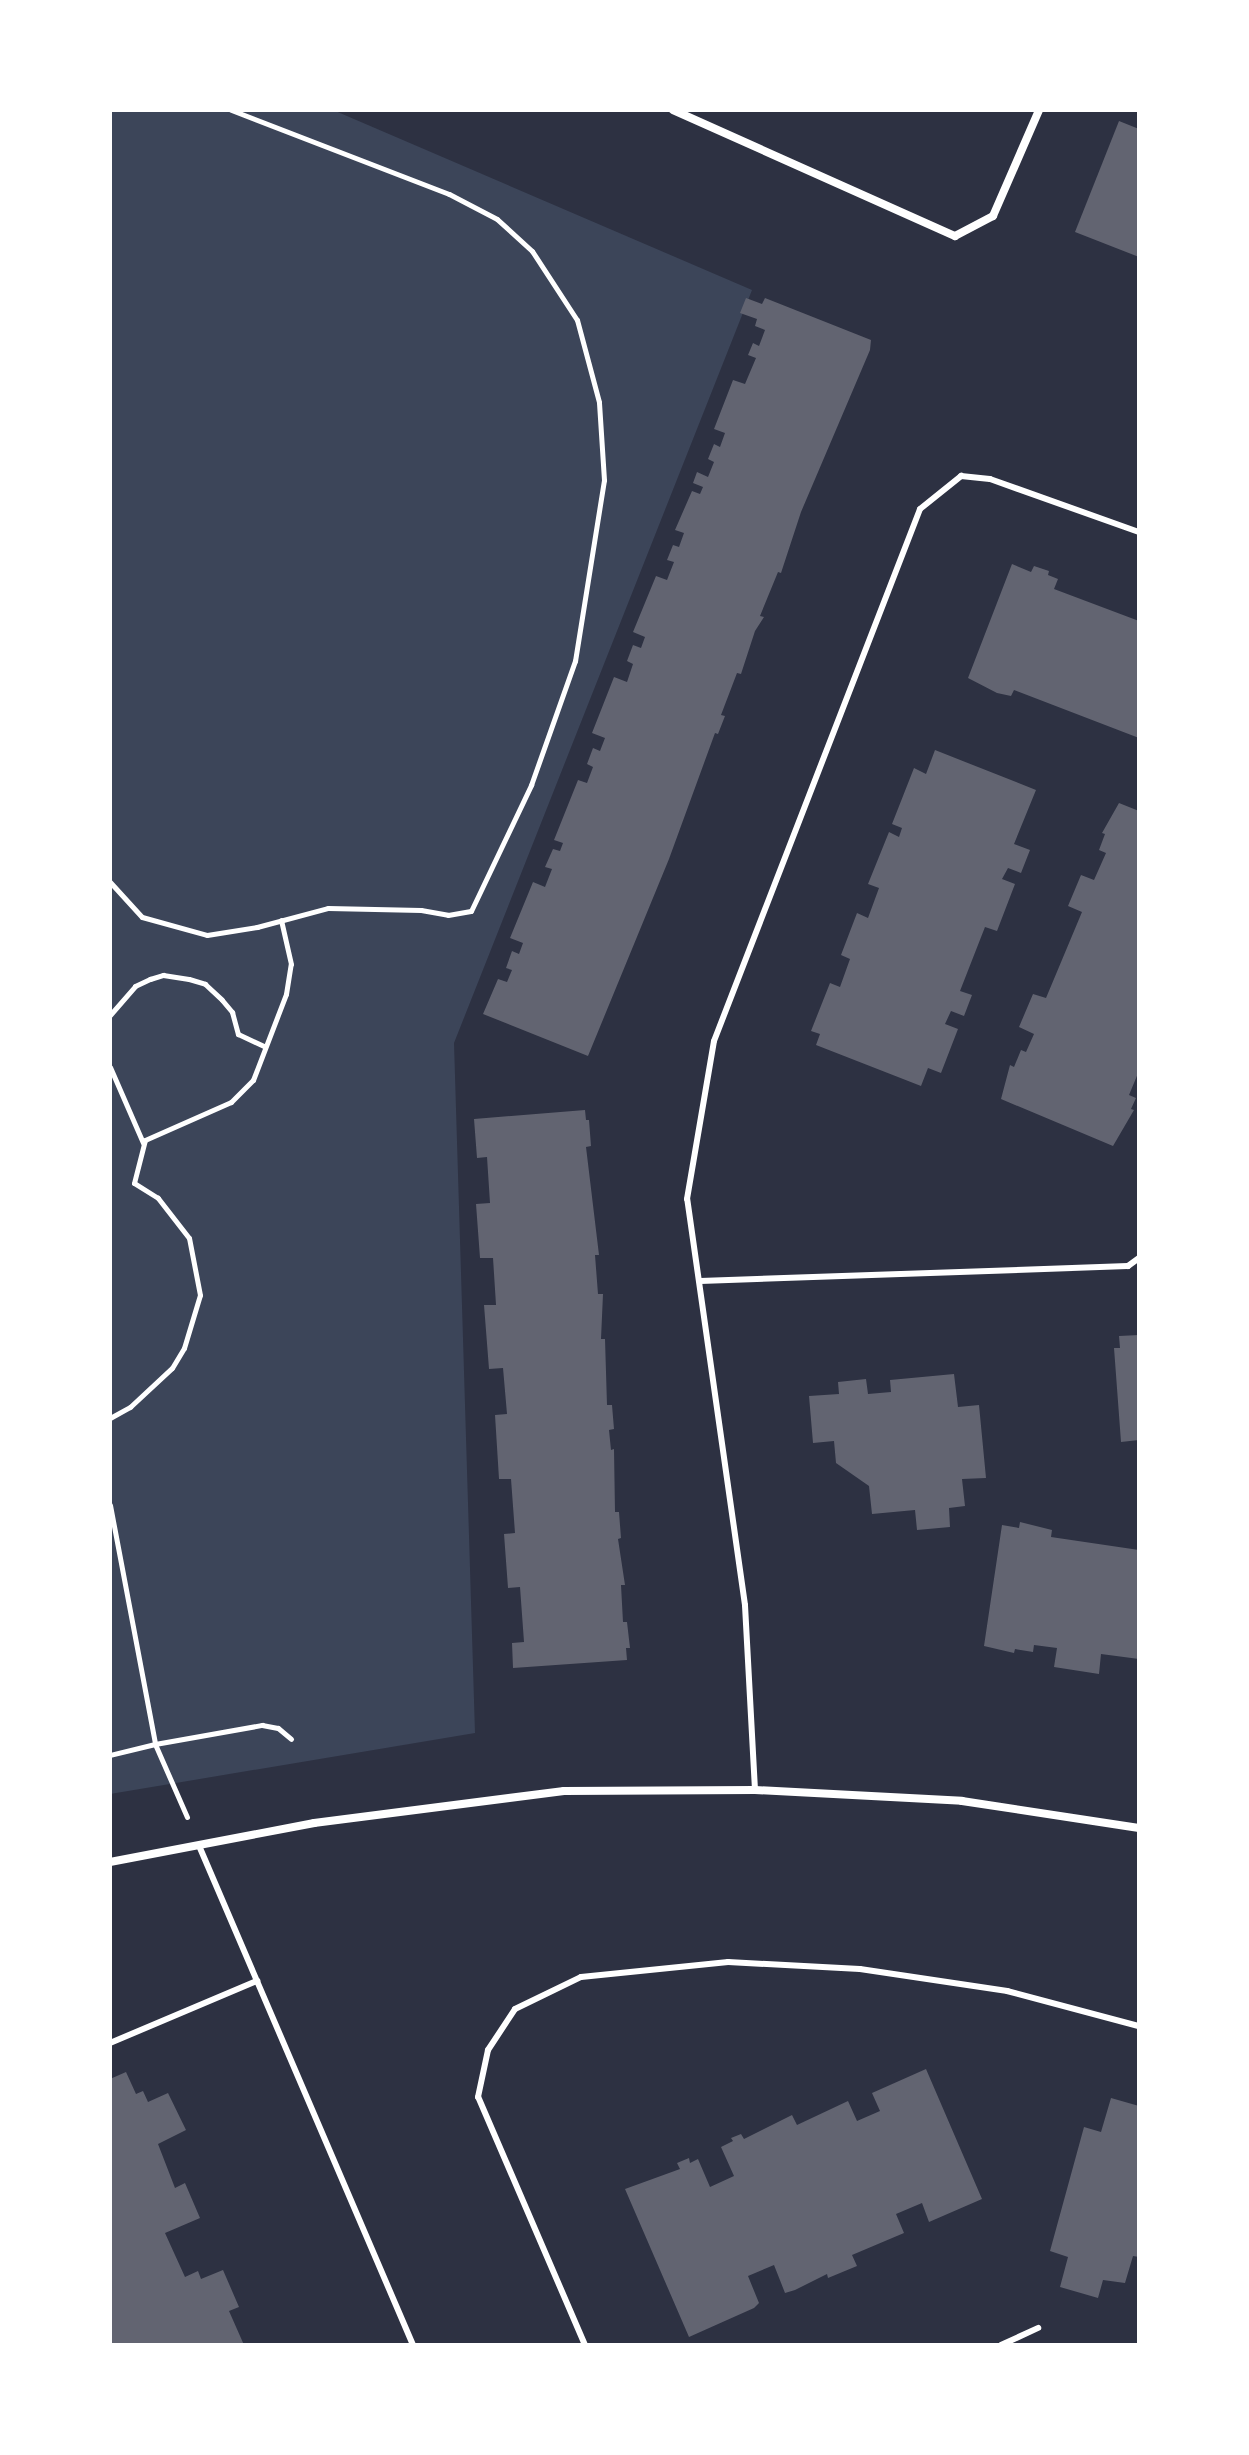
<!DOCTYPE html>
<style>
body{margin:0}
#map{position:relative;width:1249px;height:2455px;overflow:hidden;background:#2d3142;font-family:"Exo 2",sans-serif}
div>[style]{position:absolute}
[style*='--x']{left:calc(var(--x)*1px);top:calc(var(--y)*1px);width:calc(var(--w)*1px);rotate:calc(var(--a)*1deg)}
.green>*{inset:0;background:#3c4559}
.building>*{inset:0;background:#626471}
.path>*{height:5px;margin:-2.5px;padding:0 2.5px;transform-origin:2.5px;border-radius:2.5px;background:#fff}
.service>*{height:6px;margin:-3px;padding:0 3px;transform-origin:3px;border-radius:3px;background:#fff}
.minor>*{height:8px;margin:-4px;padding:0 4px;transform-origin:4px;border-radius:4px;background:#fff}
span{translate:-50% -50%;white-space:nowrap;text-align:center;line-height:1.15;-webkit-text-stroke:8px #fff;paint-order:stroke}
.frame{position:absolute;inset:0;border:112px solid #fff;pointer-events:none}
</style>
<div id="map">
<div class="green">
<i style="clip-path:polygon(110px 110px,333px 110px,752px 290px,454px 1043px,475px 1733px,110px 1794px)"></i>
</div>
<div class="building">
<i style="clip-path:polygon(1119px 121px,1139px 129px,1139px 257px,1075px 232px)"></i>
<i style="clip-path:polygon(746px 298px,762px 304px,765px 298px,871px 340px,870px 350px,801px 512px,781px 573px,778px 572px,760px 616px,764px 617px,755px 631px,741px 674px,737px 673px,721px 715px,725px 716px,718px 734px,715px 733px,669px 859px,588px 1056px,483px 1014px,498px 979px,507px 982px,512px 970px,506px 968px,512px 951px,519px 954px,523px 943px,510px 938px,533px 882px,545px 887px,552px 869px,545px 867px,553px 849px,560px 851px,563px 843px,554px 840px,578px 780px,587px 783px,593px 767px,587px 764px,593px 748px,600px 751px,605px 738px,592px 733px,614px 677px,627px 682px,633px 664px,627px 661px,633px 645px,641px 648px,645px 637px,633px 632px,656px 576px,667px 580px,674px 562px,667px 560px,673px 545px,679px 547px,684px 533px,675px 530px,692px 491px,700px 494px,703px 487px,693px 483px,697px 472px,708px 477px,714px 462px,708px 459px,714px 444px,720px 447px,725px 433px,714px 429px,733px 380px,745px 384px,756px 358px,748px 355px,753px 343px,759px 346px,765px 330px,755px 326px,757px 319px,740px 313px)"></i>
<i style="clip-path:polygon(1012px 564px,1031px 572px,1034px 566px,1049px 571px,1048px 575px,1058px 579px,1054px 589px,1139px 621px,1139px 738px,1014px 690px,1011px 696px,997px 693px,968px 678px)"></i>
<i style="clip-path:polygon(935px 750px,1036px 790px,1014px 844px,1030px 850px,1021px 873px,1008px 868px,1002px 879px,1015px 884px,997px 931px,985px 927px,960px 991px,972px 995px,964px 1016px,951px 1011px,945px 1024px,958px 1029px,941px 1073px,928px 1068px,921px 1086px,816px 1045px,820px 1034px,811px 1031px,830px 983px,840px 987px,850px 959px,841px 955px,857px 913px,868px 918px,879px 888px,868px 884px,889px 832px,899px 837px,902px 828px,892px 824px,914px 768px,926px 774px)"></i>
<i style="clip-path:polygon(1119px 803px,1139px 811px,1139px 1071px,1129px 1095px,1136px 1098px,1131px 1109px,1134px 1110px,1113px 1146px,1001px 1099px,1010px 1065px,1014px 1067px,1021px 1050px,1026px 1052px,1034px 1034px,1019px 1027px,1033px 994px,1046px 998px,1082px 912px,1068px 906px,1081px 875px,1094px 880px,1106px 853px,1099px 850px,1105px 834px,1102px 833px)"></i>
<i style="clip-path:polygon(585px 1110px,586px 1120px,589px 1120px,591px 1146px,586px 1147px,599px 1255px,595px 1255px,598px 1294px,603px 1294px,601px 1339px,605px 1339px,607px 1405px,612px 1405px,614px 1429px,609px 1430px,611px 1450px,614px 1449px,615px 1512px,619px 1512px,621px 1538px,618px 1539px,625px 1585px,621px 1585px,623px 1622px,627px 1622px,630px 1648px,626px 1648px,627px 1660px,513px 1668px,512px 1643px,524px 1642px,520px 1587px,508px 1588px,504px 1534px,515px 1533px,511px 1479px,499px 1479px,495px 1415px,507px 1414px,503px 1368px,489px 1369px,484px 1305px,496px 1305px,493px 1258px,480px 1258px,476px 1204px,490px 1203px,487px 1157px,477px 1158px,474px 1119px)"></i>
<i style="clip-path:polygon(1139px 1335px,1139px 1440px,1121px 1442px,1114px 1348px,1120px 1348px,1119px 1336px)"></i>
<i style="clip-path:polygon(954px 1374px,958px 1407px,979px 1405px,986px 1478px,962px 1479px,965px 1506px,949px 1508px,950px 1527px,917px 1530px,915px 1510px,872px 1514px,869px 1486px,836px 1463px,834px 1441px,813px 1443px,809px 1396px,839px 1394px,838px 1382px,866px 1379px,868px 1394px,891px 1392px,890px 1380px)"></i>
<i style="clip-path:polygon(1020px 1522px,1052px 1530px,1051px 1537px,1139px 1550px,1139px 1659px,1101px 1654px,1099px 1674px,1054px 1667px,1057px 1648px,1034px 1645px,1033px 1652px,1015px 1649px,1014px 1653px,984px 1646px,1002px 1525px,1019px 1528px)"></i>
<i style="clip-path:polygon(926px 2069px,982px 2199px,929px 2222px,922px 2203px,896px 2214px,904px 2233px,852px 2255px,857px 2266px,828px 2278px,827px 2274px,795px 2290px,785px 2293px,774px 2265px,748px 2276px,759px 2303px,754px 2308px,689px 2337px,625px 2189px,680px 2169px,677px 2163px,689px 2158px,690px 2163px,698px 2159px,710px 2187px,734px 2176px,721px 2147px,733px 2141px,731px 2138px,741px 2134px,744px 2139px,792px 2115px,797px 2125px,848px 2101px,857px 2121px,880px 2111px,872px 2093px)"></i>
<i style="clip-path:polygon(126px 2072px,136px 2094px,143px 2091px,148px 2102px,168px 2093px,186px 2130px,158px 2144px,175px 2188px,185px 2183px,200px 2218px,165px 2233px,185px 2277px,198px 2271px,201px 2279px,223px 2270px,239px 2307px,229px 2311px,244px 2345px,110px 2345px,110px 2079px)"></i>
<i style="clip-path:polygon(1111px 2098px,1139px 2106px,1139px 2257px,1133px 2256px,1125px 2283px,1103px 2280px,1098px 2298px,1060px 2287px,1068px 2257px,1050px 2251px,1084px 2127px,1101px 2132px)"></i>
</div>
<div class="path">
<i style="--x:110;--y:882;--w:47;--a:47.6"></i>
<i style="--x:142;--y:917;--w:67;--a:15.5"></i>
<i style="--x:207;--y:935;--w:51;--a:-9.1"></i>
<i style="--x:257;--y:927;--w:73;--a:-15"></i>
<i style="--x:328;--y:908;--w:93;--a:1.2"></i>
<i style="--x:421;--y:910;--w:27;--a:10"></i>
<i style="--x:448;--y:915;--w:23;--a:-10"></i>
<i style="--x:471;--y:911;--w:140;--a:-64.5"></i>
<i style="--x:531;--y:785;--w:132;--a:-70.5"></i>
<i style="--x:575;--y:661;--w:183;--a:-80.9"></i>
<i style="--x:604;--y:480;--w:78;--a:-93.7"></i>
<i style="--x:599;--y:402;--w:85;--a:-105"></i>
<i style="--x:577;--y:320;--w:82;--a:-123.1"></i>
<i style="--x:532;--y:251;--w:47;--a:-137.6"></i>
<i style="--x:497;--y:219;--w:54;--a:-152.5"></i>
<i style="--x:449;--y:194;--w:234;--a:-158.9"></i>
<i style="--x:110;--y:1015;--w:38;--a:-49"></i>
<i style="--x:135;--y:986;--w:17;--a:-25"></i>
<i style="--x:150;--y:979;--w:14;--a:-17"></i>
<i style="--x:163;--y:975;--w:26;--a:9"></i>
<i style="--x:189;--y:979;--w:17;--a:17"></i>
<i style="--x:205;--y:984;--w:23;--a:43"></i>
<i style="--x:222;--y:1000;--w:16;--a:50"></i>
<i style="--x:232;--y:1012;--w:23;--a:75"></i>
<i style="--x:238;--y:1034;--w:29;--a:25"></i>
<i style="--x:110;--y:1067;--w:83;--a:66.5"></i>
<i style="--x:110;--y:1418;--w:23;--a:-29"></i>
<i style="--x:130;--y:1407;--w:57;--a:-42.9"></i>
<i style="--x:172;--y:1368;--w:23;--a:-59"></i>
<i style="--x:184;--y:1348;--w:55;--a:-73.2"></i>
<i style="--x:200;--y:1295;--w:58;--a:-100.9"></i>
<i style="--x:189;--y:1238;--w:51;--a:-127.8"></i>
<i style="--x:158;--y:1198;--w:28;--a:-148"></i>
<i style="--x:134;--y:1183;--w:44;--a:-75.7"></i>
<i style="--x:145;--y:1140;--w:94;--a:-23.8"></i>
<i style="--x:231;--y:1102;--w:31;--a:-45"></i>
<i style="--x:253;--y:1080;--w:92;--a:-69"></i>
<i style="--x:286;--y:994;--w:30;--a:-81"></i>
<i style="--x:291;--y:964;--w:45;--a:-102.8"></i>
<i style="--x:110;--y:1505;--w:243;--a:79.3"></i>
<i style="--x:155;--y:1744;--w:46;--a:166.3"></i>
<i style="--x:187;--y:1817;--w:80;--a:-113.7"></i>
<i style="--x:155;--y:1744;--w:109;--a:-10.1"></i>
<i style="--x:262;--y:1725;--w:16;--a:11"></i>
<i style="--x:278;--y:1728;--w:17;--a:40"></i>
</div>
<div class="service">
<i style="--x:700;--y:1281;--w:428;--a:-2"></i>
<i style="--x:1128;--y:1266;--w:14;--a:-36"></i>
<i style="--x:755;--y:1790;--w:185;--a:-93.1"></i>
<i style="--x:745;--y:1605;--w:410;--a:-98.1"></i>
<i style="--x:687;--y:1199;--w:160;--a:-80.3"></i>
<i style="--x:714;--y:1041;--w:570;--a:-68.83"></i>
<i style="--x:920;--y:509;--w:53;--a:-38.8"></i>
<i style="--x:961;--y:476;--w:29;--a:6"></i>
<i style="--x:990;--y:479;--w:158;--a:19.6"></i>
<i style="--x:200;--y:1848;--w:541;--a:66.8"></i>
<i style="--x:110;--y:2043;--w:160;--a:-22.9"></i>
<i style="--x:585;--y:2345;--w:270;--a:-113.3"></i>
<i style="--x:478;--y:2097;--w:48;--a:-78"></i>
<i style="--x:488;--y:2050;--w:49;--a:-56.6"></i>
<i style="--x:515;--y:2009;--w:73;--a:-25.9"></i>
<i style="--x:581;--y:1977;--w:148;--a:-5.8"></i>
<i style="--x:728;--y:1962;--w:132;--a:3"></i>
<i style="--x:860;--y:1969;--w:149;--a:8.5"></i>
<i style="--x:1007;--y:1991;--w:137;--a:14.9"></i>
<i style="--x:1001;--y:2345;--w:41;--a:-24.7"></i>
</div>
<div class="minor">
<i style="--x:673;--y:110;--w:309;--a:24.1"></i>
<i style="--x:955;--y:236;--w:43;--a:-27.8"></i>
<i style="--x:993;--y:216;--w:116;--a:-66.5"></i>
<i style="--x:110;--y:1862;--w:208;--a:-10.8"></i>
<i style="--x:314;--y:1823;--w:252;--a:-7.3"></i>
<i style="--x:564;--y:1791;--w:191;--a:-0.3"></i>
<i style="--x:755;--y:1790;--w:207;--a:3"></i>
<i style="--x:962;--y:1801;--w:179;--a:8.7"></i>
</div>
<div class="frame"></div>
</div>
